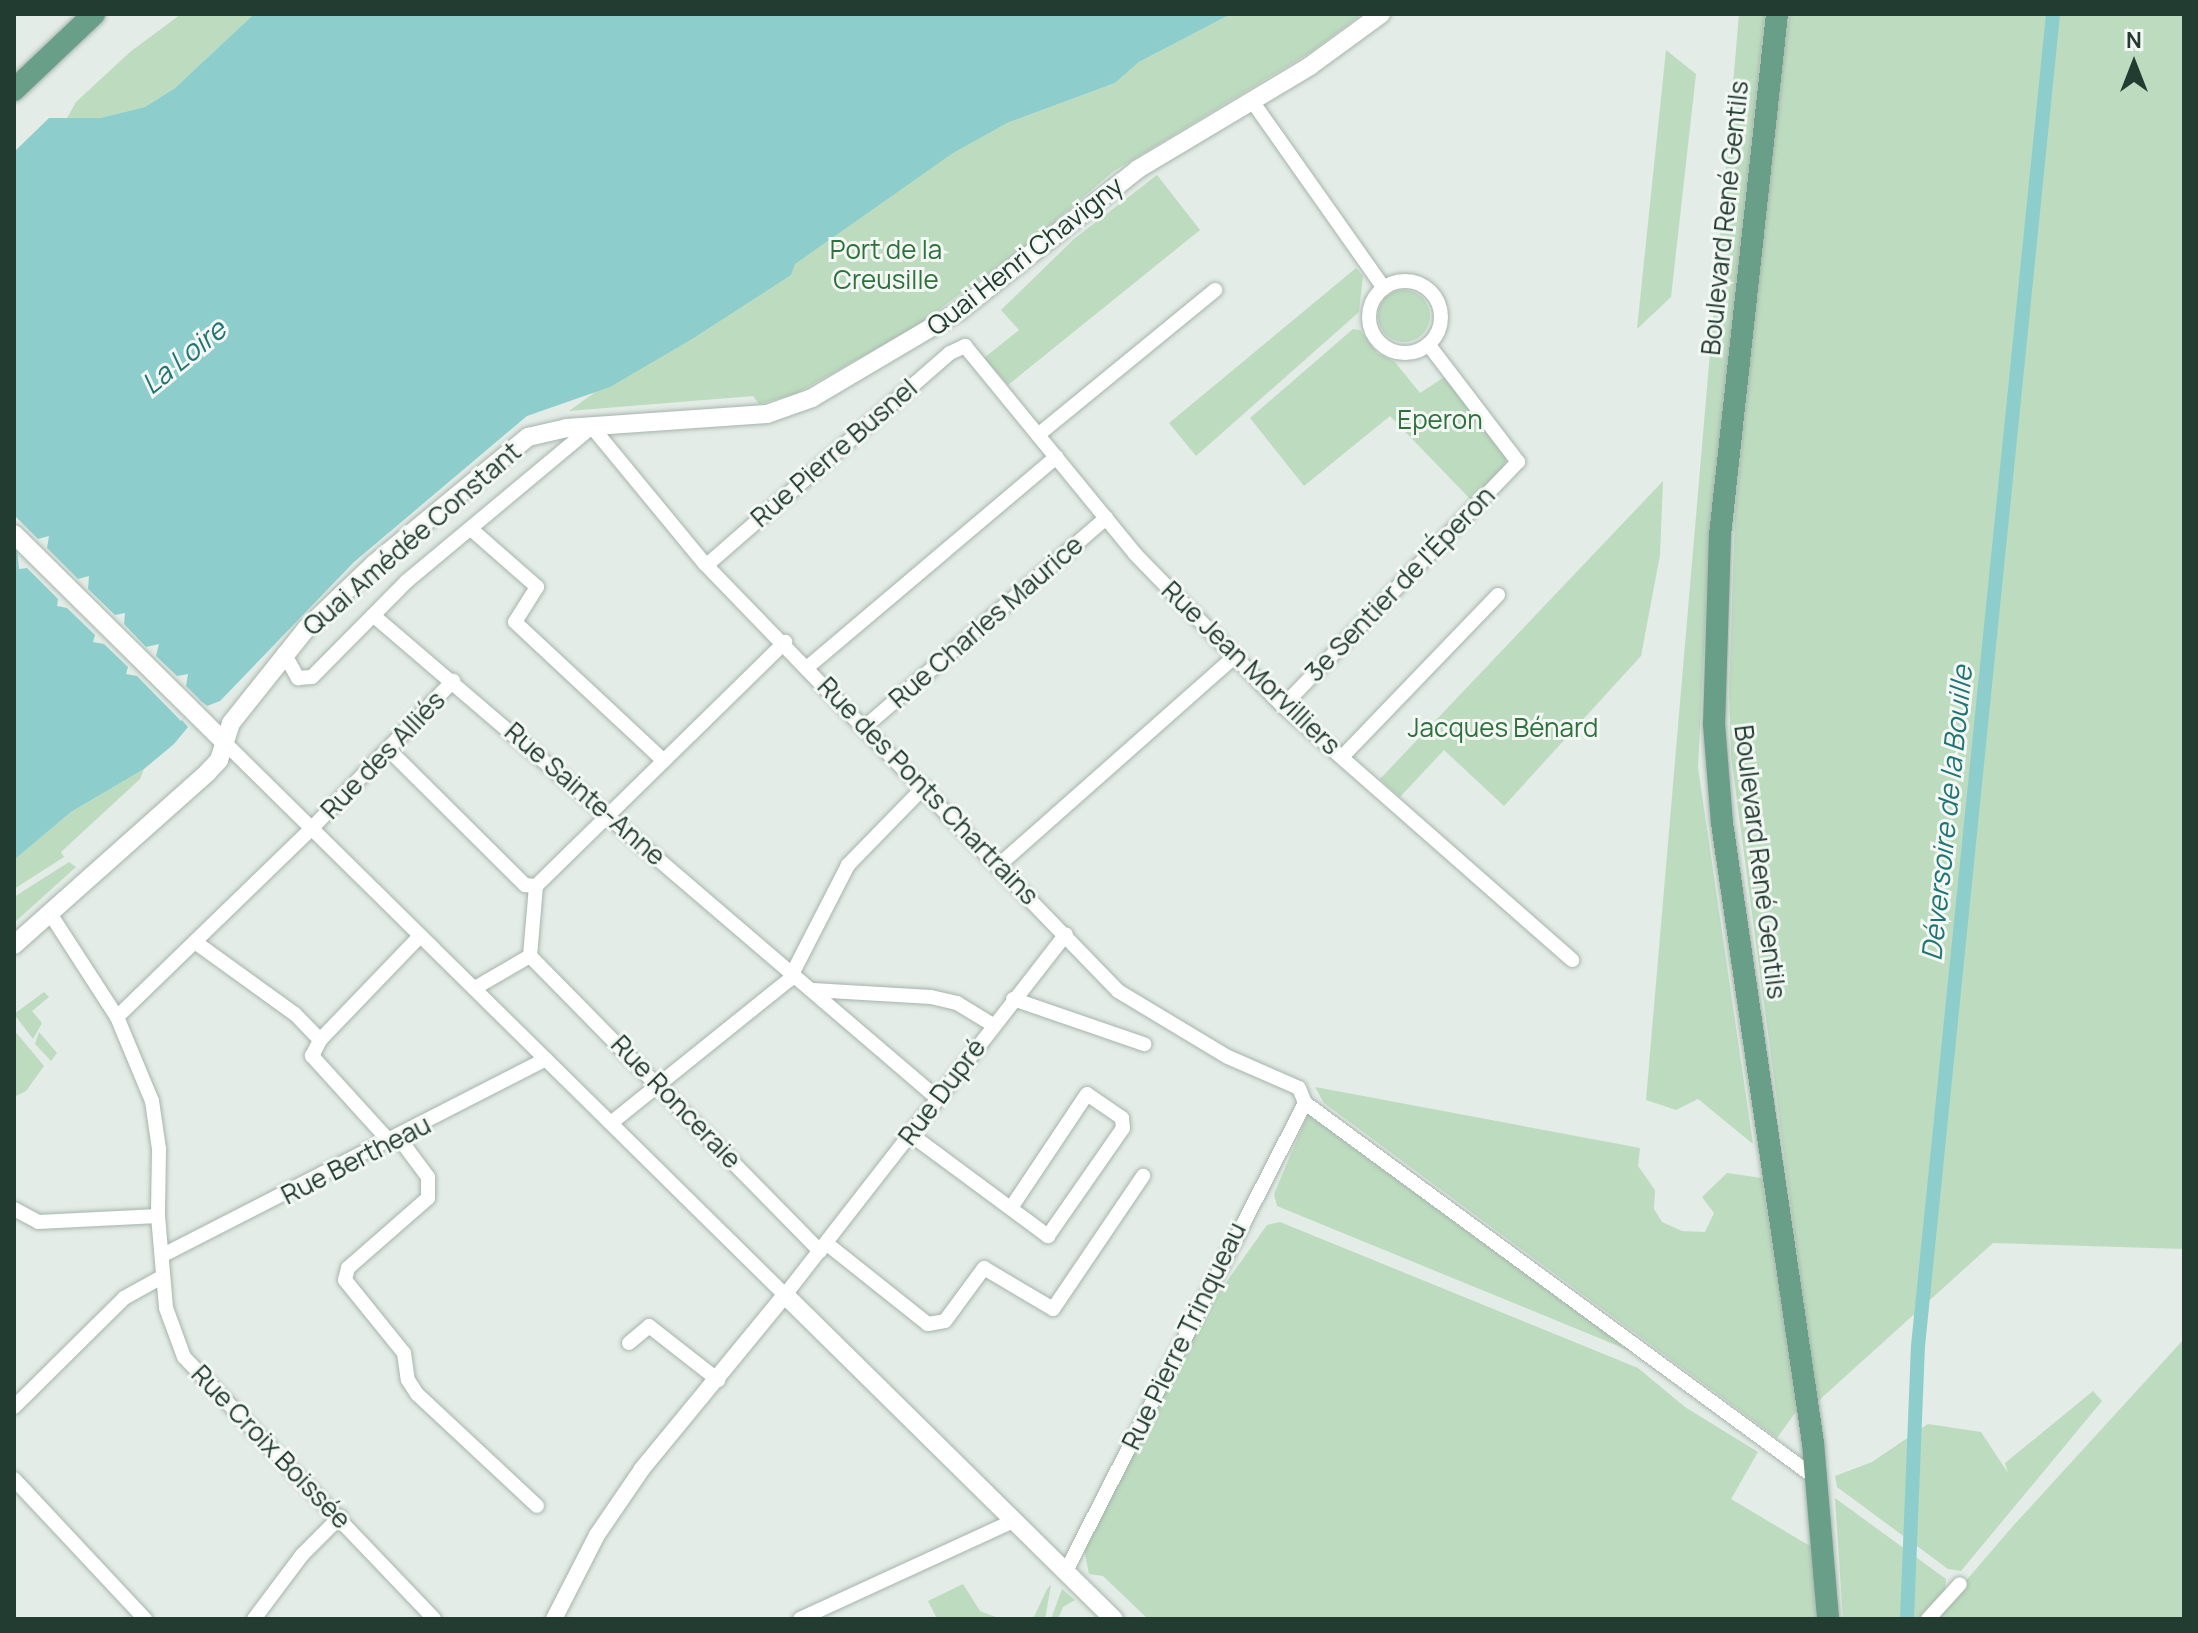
<!DOCTYPE html>
<meta charset="utf-8">
<style>
body{margin:0}
#map{position:relative;width:2198px;height:1633px;overflow:hidden;background:#e3ece6;font-family:Manrope,sans-serif}
div>[style]{position:absolute}
[style*='--x']{left:calc(var(--x)*1px);top:calc(var(--y)*1px);width:calc(var(--w)*1px);rotate:calc(var(--a)*1deg)}
.green>*{inset:0;background:#bddcbf}
.round{border-radius:50%}
.water>*{inset:0;background:#8dcecd}
.pier>*{inset:0;background:#e3ece6}
.canal>*{height:14px;margin:-7px;padding:0 7px;transform-origin:7px;border-radius:7px;background:#8dcecd}
.roads{filter:drop-shadow(0 0 2px #a6b4ac) drop-shadow(0 0 2px #a6b4ac)}
.minor>*{height:14px;margin:-7px;padding:0 7px;transform-origin:7px;border-radius:7px;background:#fff}
.minor>.ring{margin:-7px;padding:0;box-sizing:content-box;background:none;border:14px solid #fff;border-radius:50%}
.tertiary>*{height:16px;margin:-8px;padding:0 8px;transform-origin:8px;border-radius:8px;background:#fff}
.secondary>*{height:18px;margin:-9px;padding:0 9px;transform-origin:9px;border-radius:9px;background:#fff}
.primary>*{height:22px;margin:-11px;padding:0 11px;transform-origin:11px;border-radius:11px;background:#699f88}
span{translate:-50% -50%;white-space:nowrap;text-align:center;line-height:1.15;-webkit-text-stroke:6px #f3f8f5;paint-order:stroke}
.street-label{font-size:26px;color:#233c31}
.park-label{font-size:26px;color:#2f713d}
.water-label{font-size:28px;color:#207574;font-style:italic}
.frame{position:absolute;inset:0;border:16px solid #233c31;pointer-events:none}
.north{position:absolute;left:2094px;top:24px;width:80px;height:80px;-webkit-text-stroke:6px #f3f8f5;paint-order:stroke;rotate:0deg;font-size:22px;font-weight:700;line-height:32px;text-align:center;color:#233c31}
.north::after{content:'';display:block;margin:auto;width:28px;height:36px;background:#233c31;clip-path:polygon(50% 0,100% 100%,50% 72%,0 100%)}
</style>
<div id="map">
<div class="green">
<i style="clip-path:polygon(181px 14px,254px 14px,175px 88px,145px 107px,100px 118px,67px 118px,76px 102px,130px 52px)"></i>
<i style="clip-path:polygon(1231px 14px,1362px 14px,1311px 52px,1114px 171px,1028px 244px,918px 325px,797px 393px,759px 404px,753px 396px,569px 411px,852px 206px,1007px 123px,1115px 83px,1139px 62px)"></i>
<i style="clip-path:polygon(1739px 14px,1765px 14px,1710px 528px,1698px 767px,1753px 1144px,1698px 1099px,1676px 1110px,1646px 1100px)"></i>
<i style="clip-path:polygon(1790px 14px,2184px 14px,2184px 1249px,1993px 1243px,1817px 1402px,1731px 756px,1729px 694px,1735px 514px,1777px 88px)"></i>
<i style="clip-path:polygon(1666px 50px,1696px 74px,1671px 297px,1637px 329px)"></i>
<i style="clip-path:polygon(1157px 175px,1200px 230px,1008px 385px,984px 358px,1019px 330px,1001px 310px,1074px 239px)"></i>
<i style="clip-path:polygon(1356px 268px,1363px 276px,1359px 312px,1196px 456px,1169px 423px)"></i>
<i class="round" style="left:1378px;top:290px;width:52px;height:52px"></i>
<i style="clip-path:polygon(1353px 329px,1360px 330px,1377px 353px,1395px 362px,1420px 393px,1446px 376px,1506px 457px,1504px 467px,1472px 501px,1390px 416px,1304px 486px,1250px 418px)"></i>
<i style="clip-path:polygon(1663px 481px,1660px 555px,1641px 656px,1504px 806px,1444px 750px,1400px 797px,1380px 779px)"></i>
<i style="clip-path:polygon(144px 769px,140px 779px,61px 852px,64px 857px,14px 889px,14px 860px,71px 812px)"></i>
<i style="clip-path:polygon(69px 862px,76px 867px,14px 923px,14px 897px)"></i>
<i style="clip-path:polygon(44px 992px,49px 997px,32px 1011px,42px 1023px,33px 1039px,14px 1014px)"></i>
<i style="clip-path:polygon(14px 1030px,44px 1066px,26px 1091px,14px 1097px)"></i>
<i style="clip-path:polygon(39px 1032px,57px 1053px,51px 1061px,35px 1044px)"></i>
<i style="clip-path:polygon(1315px 1087px,1640px 1148px,1638px 1166px,1655px 1190px,1654px 1209px,1662px 1222px,1682px 1231px,1705px 1232px,1714px 1213px,1702px 1197px,1727px 1173px,1762px 1178px,1798px 1409px,1777px 1438px,1324px 1103px)"></i>
<i style="clip-path:polygon(1308px 1114px,1633px 1352px,1277px 1206px,1274px 1194px)"></i>
<i style="clip-path:polygon(1280px 1222px,1638px 1368px,1685px 1407px,1758px 1452px,1731px 1499px,1815px 1549px,1816px 1619px,1148px 1619px,1103px 1576px,1089px 1574px,1084px 1549px,1195px 1326px,1267px 1225px)"></i>
<i style="clip-path:polygon(2184px 1339px,2184px 1619px,1933px 1619px,2013px 1526px)"></i>
<i style="clip-path:polygon(2093px 1391px,2102px 1401px,1961px 1571px,1948px 1569px,1837px 1487px,1835px 1476px,1872px 1462px,1928px 1424px,1981px 1432px,2008px 1473px,2005px 1463px)"></i>
<i style="clip-path:polygon(1835px 1498px,1946px 1579px,1945px 1591px,1918px 1619px,1843px 1619px)"></i>
<i style="clip-path:polygon(963px 1584px,980px 1611px,1001px 1619px,937px 1619px,928px 1601px)"></i>
<i style="clip-path:polygon(1051px 1585px,1045px 1619px,1033px 1619px,1047px 1589px)"></i>
<i style="clip-path:polygon(1062px 1589px,1075px 1600px,1063px 1607px,1058px 1619px,1051px 1619px)"></i>
</div>
<div class="water">
<i style="clip-path:polygon(254px 14px,1231px 14px,1139px 62px,1115px 83px,1007px 123px,953px 153px,795px 264px,791px 275px,692px 339px,610px 387px,527px 416px,354px 562px,220px 701px,207px 706px,201px 701px,182px 720px,188px 727px,174px 744px,144px 769px,71px 812px,14px 860px,14px 152px,49px 118px,100px 118px,145px 107px,175px 88px)"></i>
</div>
<div class="pier">
<i style="clip-path:polygon(14px 515px,38px 539px,49px 536px,47px 548px,78px 579px,89px 576px,88px 589px,115px 615px,125px 613px,124px 624px,146px 647px,159px 644px,156px 656px,177px 676px,188px 674px,186px 686px,201px 701px,181px 721px,137px 676px,126px 674px,128px 667px,104px 644px,93px 642px,95px 635px,67px 608px,57px 606px,58px 599px,27px 568px,19px 569px)"></i>
</div>
<div class="canal">
<i style="--x:1907;--y:1619;--w:273;--a:-87.7"></i>
<i style="--x:1918;--y:1346;--w:1339;--a:-84.21"></i>
</div>
<div class="roads">
<div class="minor">
<i style="--x:1252;--y:101;--w:229;--a:54.8"></i>
<i class="ring" style="left:1369px;top:281px;width:58px;height:58px"></i>
<i style="--x:1038;--y:435;--w:229;--a:-39.3"></i>
<i style="--x:471;--y:529;--w:88;--a:41.3"></i>
<i style="--x:537;--y:587;--w:41;--a:122.2"></i>
<i style="--x:515;--y:622;--w:202;--a:43"></i>
<i style="--x:708;--y:564;--w:321;--a:-41.1"></i>
<i style="--x:950;--y:353;--w:17;--a:-25"></i>
<i style="--x:965;--y:346;--w:269;--a:50.7"></i>
<i style="--x:1135;--y:554;--w:212;--a:45.8"></i>
<i style="--x:1283;--y:706;--w:385;--a:41.3"></i>
<i style="--x:374;--y:616;--w:741;--a:40.57"></i>
<i style="--x:284;--y:653;--w:29;--a:61"></i>
<i style="--x:298;--y:678;--w:14;--a:-4"></i>
<i style="--x:312;--y:677;--w:135;--a:-45.3"></i>
<i style="--x:407;--y:581;--w:241;--a:-39.8"></i>
<i style="--x:592;--y:427;--w:178;--a:50.5"></i>
<i style="--x:705;--y:564;--w:594;--a:45.95"></i>
<i style="--x:1118;--y:991;--w:128;--a:31"></i>
<i style="--x:1228;--y:1057;--w:77;--a:23.6"></i>
<i style="--x:1299;--y:1088;--w:16;--a:68"></i>
<i style="--x:809;--y:666;--w:324;--a:-40.2"></i>
<i style="--x:1283;--y:706;--w:339;--a:-46.1"></i>
<i style="--x:1518;--y:462;--w:148;--a:-127.3"></i>
<i style="--x:866;--y:726;--w:318;--a:-40.9"></i>
<i style="--x:225;--y:743;--w:786;--a:44.59"></i>
<i style="--x:785;--y:1295;--w:457;--a:-52.1"></i>
<i style="--x:389;--y:750;--w:192;--a:44.8"></i>
<i style="--x:525;--y:885;--w:11;--a:5"></i>
<i style="--x:1342;--y:757;--w:225;--a:-46.1"></i>
<i style="--x:999;--y:865;--w:314;--a:-41.5"></i>
<i style="--x:51;--y:915;--w:121;--a:57.1"></i>
<i style="--x:117;--y:1017;--w:91;--a:67.4"></i>
<i style="--x:152;--y:1101;--w:49;--a:81.7"></i>
<i style="--x:159;--y:1149;--w:67;--a:90.9"></i>
<i style="--x:158;--y:1216;--w:92;--a:85"></i>
<i style="--x:166;--y:1308;--w:52;--a:69.8"></i>
<i style="--x:184;--y:1357;--w:362;--a:46.3"></i>
<i style="--x:195;--y:942;--w:123;--a:35.8"></i>
<i style="--x:295;--y:1014;--w:36;--a:46"></i>
<i style="--x:530;--y:956;--w:70;--a:-85.1"></i>
<i style="--x:536;--y:886;--w:349;--a:-44.4"></i>
<i style="--x:530;--y:956;--w:414;--a:45.5"></i>
<i style="--x:475;--y:988;--w:64;--a:-30.2"></i>
<i style="--x:813;--y:990;--w:118;--a:3.4"></i>
<i style="--x:931;--y:997;--w:27;--a:13"></i>
<i style="--x:957;--y:1003;--w:42;--a:31.4"></i>
<i style="--x:1013;--y:999;--w:139;--a:19"></i>
<i style="--x:117;--y:1017;--w:272;--a:-44.1"></i>
<i style="--x:312;--y:828;--w:204;--a:-46.2"></i>
<i style="--x:1305;--y:1103;--w:635;--a:36.29"></i>
<i style="--x:611;--y:1123;--w:228;--a:-38.8"></i>
<i style="--x:789;--y:980;--w:129;--a:-62.8"></i>
<i style="--x:848;--y:865;--w:109;--a:-45.7"></i>
<i style="--x:910;--y:1134;--w:172;--a:36.5"></i>
<i style="--x:1048;--y:1236;--w:131;--a:-55.2"></i>
<i style="--x:1123;--y:1128;--w:10;--a:-96"></i>
<i style="--x:1122;--y:1118;--w:42;--a:-145.6"></i>
<i style="--x:1087;--y:1094;--w:137;--a:123.7"></i>
<i style="--x:399;--y:1138;--w:49;--a:53.4"></i>
<i style="--x:428;--y:1177;--w:21;--a:90"></i>
<i style="--x:428;--y:1198;--w:106;--a:138.8"></i>
<i style="--x:348;--y:1268;--w:12;--a:104"></i>
<i style="--x:345;--y:1280;--w:94;--a:51.1"></i>
<i style="--x:404;--y:1353;--w:27;--a:82"></i>
<i style="--x:408;--y:1380;--w:17;--a:57"></i>
<i style="--x:417;--y:1394;--w:164;--a:43"></i>
<i style="--x:391;--y:1143;--w:118;--a:-132.2"></i>
<i style="--x:312;--y:1056;--w:18;--a:-63"></i>
<i style="--x:320;--y:1040;--w:144;--a:-46.1"></i>
<i style="--x:14;--y:1209;--w:27;--a:28"></i>
<i style="--x:38;--y:1222;--w:120;--a:-2.9"></i>
<i style="--x:826;--y:1243;--w:130;--a:38.5"></i>
<i style="--x:928;--y:1324;--w:17;--a:-10"></i>
<i style="--x:945;--y:1321;--w:66;--a:-53.7"></i>
<i style="--x:984;--y:1268;--w:80;--a:30.7"></i>
<i style="--x:1053;--y:1309;--w:161;--a:-55.9"></i>
<i style="--x:163;--y:1255;--w:430;--a:-27.1"></i>
<i style="--x:629;--y:1343;--w:26;--a:-40"></i>
<i style="--x:649;--y:1326;--w:88;--a:38"></i>
<i style="--x:14;--y:1407;--w:155;--a:-44.7"></i>
<i style="--x:124;--y:1298;--w:43;--a:-28.9"></i>
<i style="--x:14;--y:1479;--w:192;--a:46.9"></i>
<i style="--x:1066;--y:1571;--w:525;--a:-62.95"></i>
<i style="--x:254;--y:1619;--w:80;--a:-53.1"></i>
<i style="--x:302;--y:1555;--w:54;--a:-45"></i>
<i style="--x:800;--y:1619;--w:234;--a:-24.7"></i>
<i style="--x:1928;--y:1619;--w:47;--a:-47.6"></i>
</div>
<div class="tertiary">
<i style="--x:554;--y:1619;--w:94;--a:-62.9"></i>
<i style="--x:597;--y:1535;--w:80;--a:-55.7"></i>
<i style="--x:642;--y:1469;--w:225;--a:-50.6"></i>
</div>
<div class="secondary">
<i style="--x:14;--y:534;--w:297;--a:44.7"></i>
<i style="--x:14;--y:945;--w:259;--a:-41.7"></i>
<i style="--x:207;--y:773;--w:18;--a:-47"></i>
<i style="--x:219;--y:760;--w:39;--a:-72"></i>
<i style="--x:231;--y:723;--w:120;--a:-51.4"></i>
<i style="--x:306;--y:629;--w:94;--a:-43.7"></i>
<i style="--x:374;--y:564;--w:200;--a:-39.5"></i>
<i style="--x:528;--y:437;--w:39;--a:-13"></i>
<i style="--x:566;--y:428;--w:201;--a:-4"></i>
<i style="--x:767;--y:414;--w:48;--a:-19.6"></i>
<i style="--x:812;--y:398;--w:171;--a:-30.6"></i>
<i style="--x:959;--y:311;--w:228;--a:-38.4"></i>
<i style="--x:1138;--y:169;--w:200;--a:-30.9"></i>
<i style="--x:1310;--y:66;--w:88;--a:-36.2"></i>
<i style="--x:785;--y:1295;--w:462;--a:44.6"></i>
</div>
<div class="primary">
<i style="--x:1777;--y:14;--w:524;--a:96.24"></i>
<i style="--x:1720;--y:535;--w:189;--a:91.8"></i>
<i style="--x:1714;--y:724;--w:99;--a:85.4"></i>
<i style="--x:1722;--y:823;--w:627;--a:81.65"></i>
<i style="--x:1813;--y:1443;--w:177;--a:85.1"></i>
<i style="--x:14;--y:90;--w:110;--a:-43.5"></i>
</div>
</div>
<div class="street-label">
<span style="left:1725px;top:218px;rotate:-84deg">Boulevard René Gentils</span>
<span style="left:1025px;top:256px;rotate:-38deg">Quai Henri Chavigny</span>
<span style="left:834px;top:453px;rotate:-41deg">Rue Pierre Busnel</span>
<span style="left:412px;top:539px;rotate:-41deg">Quai Amédée Constant</span>
<span style="left:1400px;top:584px;rotate:-46deg">3e Sentier de l'Éperon</span>
<span style="left:986px;top:622px;rotate:-41deg">Rue Charles Maurice</span>
<span style="left:1251px;top:668px;rotate:44deg">Rue Jean Morvilliers</span>
<span style="left:383px;top:755px;rotate:-46deg">Rue des Alliés</span>
<span style="left:928px;top:791px;rotate:46deg">Rue des Ponts Chartrains</span>
<span style="left:585px;top:794px;rotate:41deg">Rue Sainte-Anne</span>
<span style="left:1760px;top:862px;rotate:83deg">Boulevard René Gentils</span>
<span style="left:942px;top:1092px;rotate:-53deg">Rue Dupré</span>
<span style="left:676px;top:1102px;rotate:46deg">Rue Ronceraie</span>
<span style="left:356px;top:1160px;rotate:-27deg">Rue Bertheau</span>
<span style="left:1184px;top:1336px;rotate:-64deg">Rue Pierre Trinqueau</span>
<span style="left:271px;top:1447px;rotate:46deg">Rue Croix Boissée</span>
</div>
<div class="park-label">
<span style="left:886px;top:265px">Port de la<br>Creusille</span>
<span style="left:1440px;top:420px">Eperon</span>
<span style="left:1503px;top:728px">Jacques Bénard</span>
</div>
<div class="water-label">
<span style="left:183px;top:356px;rotate:-39deg">La Loire</span>
<span style="left:1946px;top:813px;rotate:-84deg">Déversoire de la Bouille</span>
</div>
<div class="frame"></div>
<div class="north">N</div>
</div>
